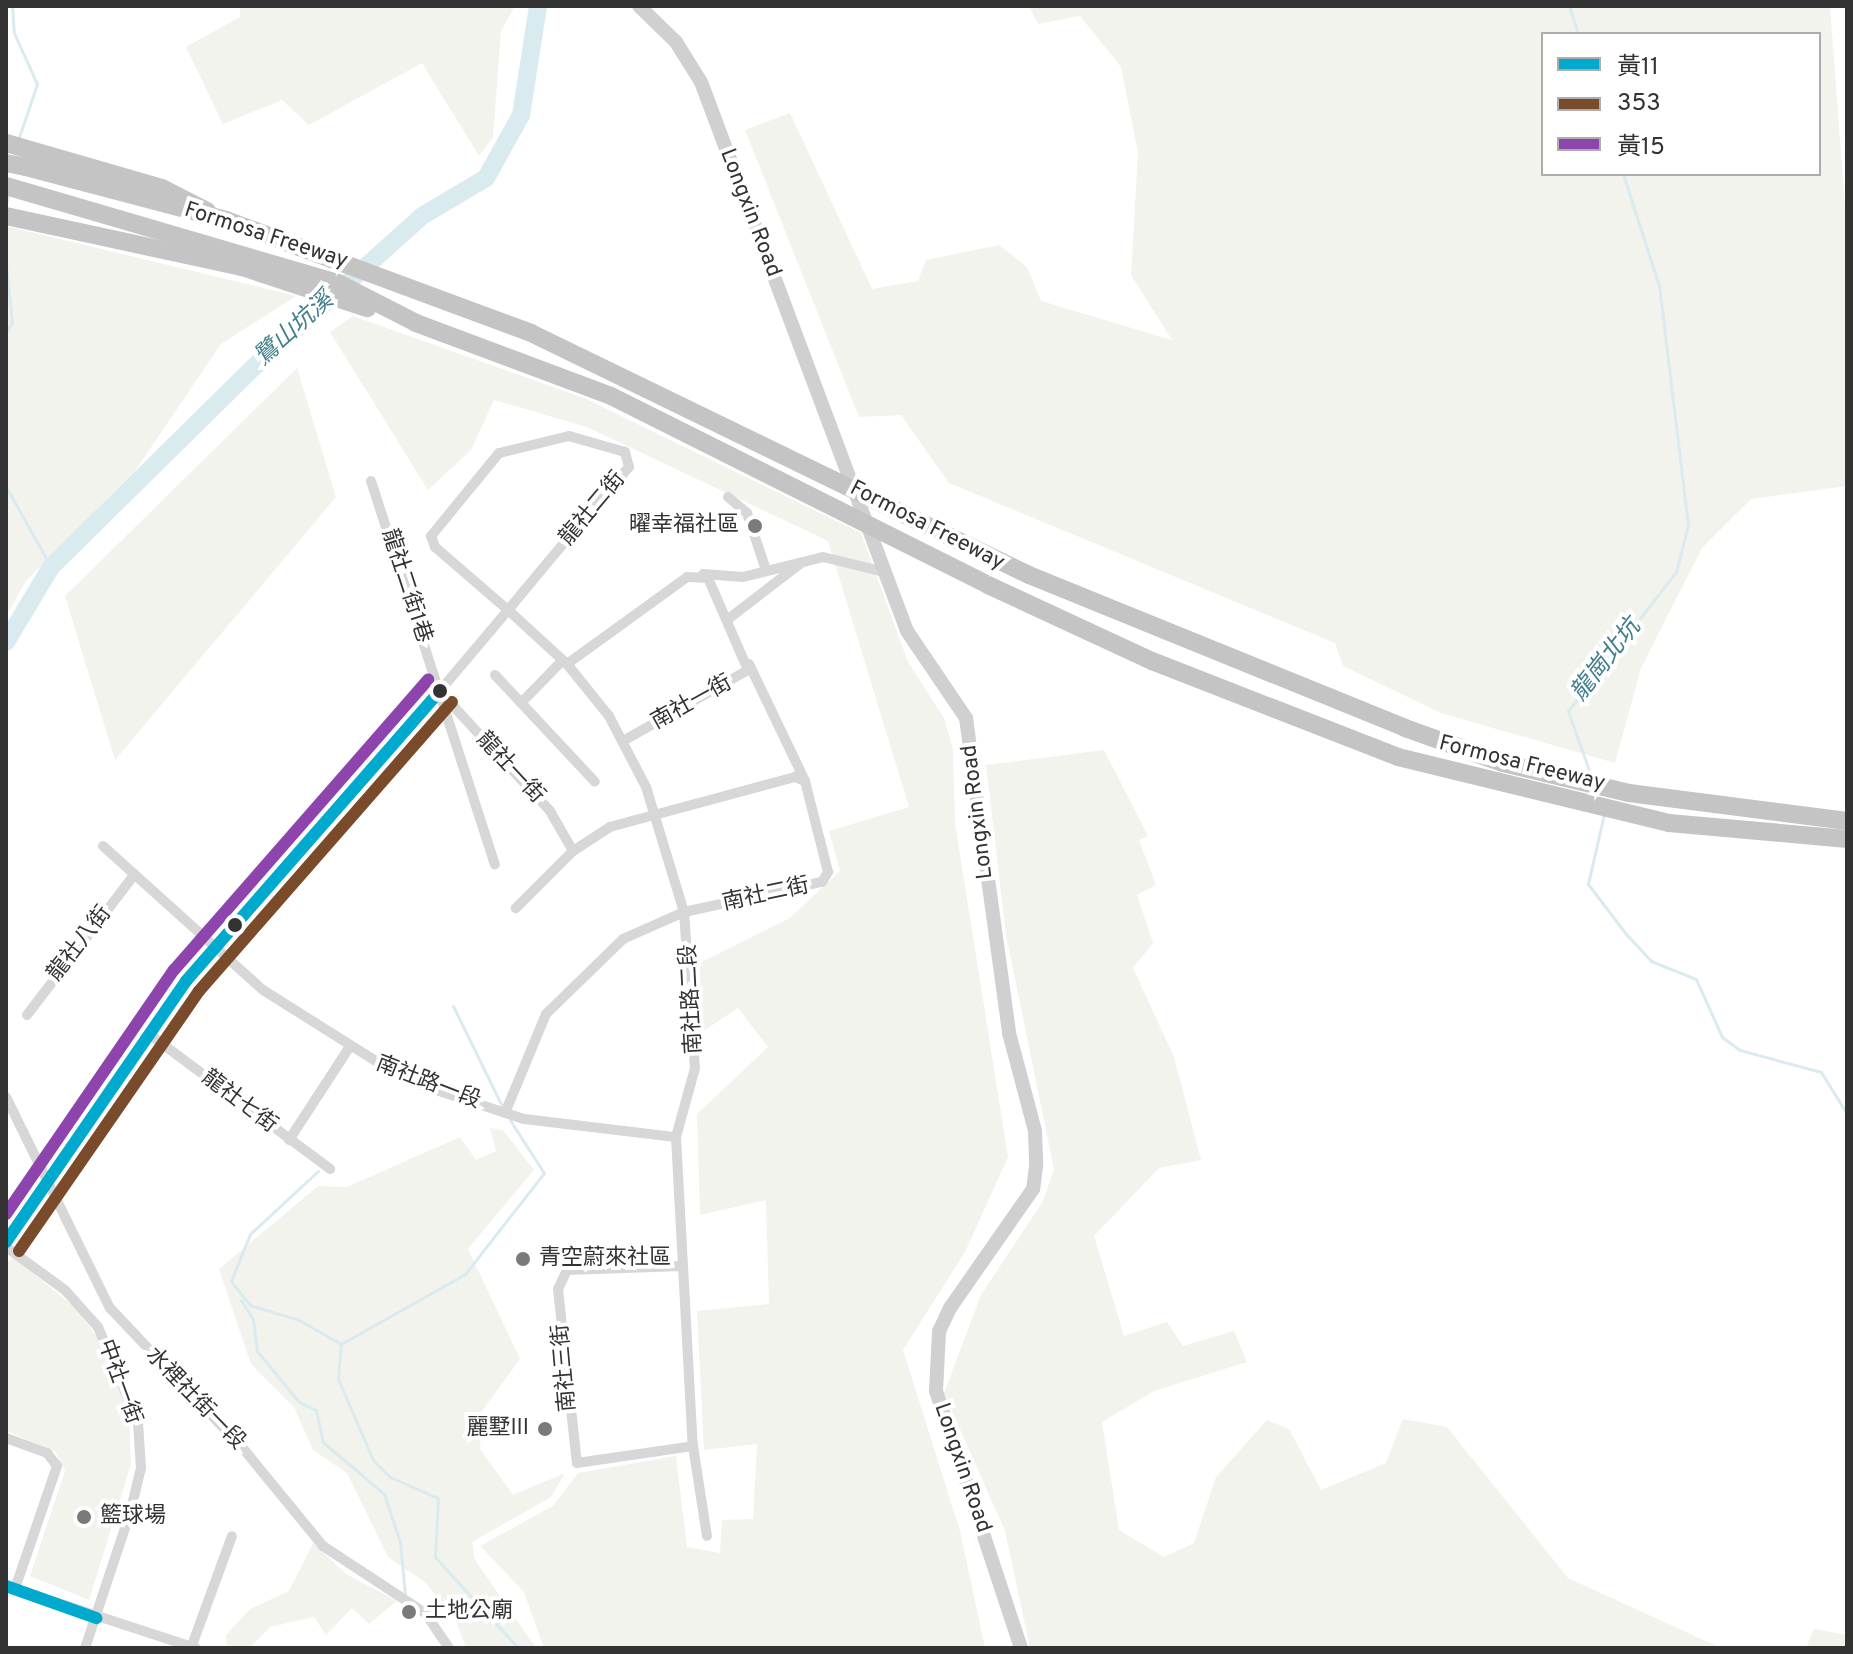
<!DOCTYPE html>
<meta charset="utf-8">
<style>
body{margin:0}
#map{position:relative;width:1853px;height:1654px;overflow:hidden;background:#fff;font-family:Overpass,"Noto Sans TC",sans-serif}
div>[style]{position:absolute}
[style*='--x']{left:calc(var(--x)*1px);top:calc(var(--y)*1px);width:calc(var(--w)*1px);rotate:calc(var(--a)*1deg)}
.green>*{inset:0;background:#f1f3ec}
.stream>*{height:3px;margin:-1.5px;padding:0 1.5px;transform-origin:1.5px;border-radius:1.5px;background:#daebf0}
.river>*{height:18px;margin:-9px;padding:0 9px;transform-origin:9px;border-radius:9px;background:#daebf0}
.street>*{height:10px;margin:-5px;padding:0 5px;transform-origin:5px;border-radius:5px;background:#d7d7d7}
.secondary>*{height:14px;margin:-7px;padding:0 7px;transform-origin:7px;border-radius:7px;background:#d0d0d0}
.highway>*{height:18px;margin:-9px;padding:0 9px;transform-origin:9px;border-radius:9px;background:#c4c4c4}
.highway-bridge>*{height:18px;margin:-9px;padding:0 9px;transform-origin:9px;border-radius:9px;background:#c4c4c4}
.bus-1>*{height:12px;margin:-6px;padding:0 6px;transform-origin:6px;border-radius:6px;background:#00a9ce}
.bus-2>*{height:12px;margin:-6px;padding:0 6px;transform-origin:6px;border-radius:6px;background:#7a4b2a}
.bus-3>*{height:12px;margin:-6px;padding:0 6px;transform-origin:6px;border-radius:6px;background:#8e44ad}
.dots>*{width:22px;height:22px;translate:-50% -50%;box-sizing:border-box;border:4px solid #fff;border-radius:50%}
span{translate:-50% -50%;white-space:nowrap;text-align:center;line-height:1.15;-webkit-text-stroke:8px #fff;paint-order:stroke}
.street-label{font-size:22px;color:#333}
.poi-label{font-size:22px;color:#333}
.right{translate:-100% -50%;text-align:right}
.left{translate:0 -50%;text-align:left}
.water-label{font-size:24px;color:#407e8d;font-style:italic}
.frame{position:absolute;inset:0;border:8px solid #333;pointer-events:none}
.legend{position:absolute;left:1541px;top:32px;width:280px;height:144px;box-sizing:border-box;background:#fff;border:2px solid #adadad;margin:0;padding:10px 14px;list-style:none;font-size:24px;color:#333}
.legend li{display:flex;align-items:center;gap:16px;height:40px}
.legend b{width:40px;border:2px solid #adadad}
</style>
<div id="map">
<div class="green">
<i style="clip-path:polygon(240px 6px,515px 6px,501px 31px,493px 137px,479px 156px,422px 63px,309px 125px,282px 100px,223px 124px,186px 47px,240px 17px)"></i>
<i style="clip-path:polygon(evenodd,1029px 6px,1830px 6px,1847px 234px,1847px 486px,1751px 499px,1702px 548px,1641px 668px,1615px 763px,1441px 713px,1343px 666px,1335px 643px,949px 483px,901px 415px,859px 417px,745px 130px,790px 113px,872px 289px,918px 281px,926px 260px,999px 245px,1027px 267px,1041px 301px,1172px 340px,1131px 275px,1138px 153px,1121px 67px,1080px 16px,1038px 24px,1029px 6px,1543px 34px,1819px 34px,1819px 174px,1543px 174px,1543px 34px)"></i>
<i style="clip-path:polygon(6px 226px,296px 296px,221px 344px,135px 471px,26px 581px,6px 616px)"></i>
<i style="clip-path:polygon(353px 316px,584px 398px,861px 533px,908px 662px,944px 718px,953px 749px,955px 823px,1008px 1157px,965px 1252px,903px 1350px,960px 1531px,985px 1648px,544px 1648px,524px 1592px,480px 1546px,553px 1506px,578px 1473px,676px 1456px,687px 1547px,720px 1553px,722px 1520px,753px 1519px,757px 1444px,704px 1450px,697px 1311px,769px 1304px,766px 1200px,700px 1215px,697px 1114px,768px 1047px,738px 1008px,699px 1034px,700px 963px,790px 918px,840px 871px,829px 831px,909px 807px,828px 541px,587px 427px,494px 400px,471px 450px,428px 490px,330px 332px)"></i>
<i style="clip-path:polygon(297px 368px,336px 497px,115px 760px,65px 596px)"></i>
<i style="clip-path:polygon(1104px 750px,1148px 836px,1139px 840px,1156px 885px,1137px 895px,1153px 943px,1133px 968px,1174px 1057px,1201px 1160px,1159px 1168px,1094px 1236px,1124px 1336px,1167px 1322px,1183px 1346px,1234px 1331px,1247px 1362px,1154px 1391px,1102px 1422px,1119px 1530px,1164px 1557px,1194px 1543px,1216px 1477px,1267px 1420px,1289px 1429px,1321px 1490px,1386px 1463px,1403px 1419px,1447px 1427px,1568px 1578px,1721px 1648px,1030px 1648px,1005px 1531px,944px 1393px,981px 1295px,1043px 1201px,1054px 1169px,1006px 935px,986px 765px)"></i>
<i style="clip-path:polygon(490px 1128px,503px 1130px,534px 1170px,468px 1249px,520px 1359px,482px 1411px,480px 1449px,513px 1495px,565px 1473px,551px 1497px,472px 1542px,475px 1560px,536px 1648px,466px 1648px,456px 1621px,426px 1583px,388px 1557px,347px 1473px,313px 1450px,294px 1407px,251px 1364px,219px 1269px,318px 1186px,347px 1187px,460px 1137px,476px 1160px,496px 1151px)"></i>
<i style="clip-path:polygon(14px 1257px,74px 1307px,112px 1356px,129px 1417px,131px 1464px,89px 1600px,30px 1576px,65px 1471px,55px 1451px,6px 1431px,6px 1263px)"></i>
<i style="clip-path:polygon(313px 1543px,346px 1574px,397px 1601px,369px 1624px,352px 1608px,326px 1635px,314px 1617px,270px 1627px,249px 1648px,227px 1648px,226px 1635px,250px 1609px,289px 1591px)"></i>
<i style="clip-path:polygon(1814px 1629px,1847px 1635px,1847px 1648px,1806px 1648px)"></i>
</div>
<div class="stream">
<i style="--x:12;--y:6;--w:27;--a:86"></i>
<i style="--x:14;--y:33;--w:56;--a:65.7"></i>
<i style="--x:37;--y:84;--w:59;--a:108.7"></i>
<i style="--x:1569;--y:6;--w:29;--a:72"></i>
<i style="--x:6;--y:205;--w:10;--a:-79"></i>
<i style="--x:6;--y:266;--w:56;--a:83.9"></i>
<i style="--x:12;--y:322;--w:13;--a:119"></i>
<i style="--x:6;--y:487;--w:92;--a:60.6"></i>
<i style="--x:1591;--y:776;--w:69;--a:-109.5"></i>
<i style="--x:1568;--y:711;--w:176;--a:-52.2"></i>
<i style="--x:1676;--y:572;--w:49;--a:-75.7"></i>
<i style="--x:1688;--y:525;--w:241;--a:-96.9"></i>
<i style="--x:1659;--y:286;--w:118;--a:-107.8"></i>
<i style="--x:1604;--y:814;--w:72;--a:102.9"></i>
<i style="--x:1588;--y:884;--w:63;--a:52.8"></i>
<i style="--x:1626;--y:934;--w:37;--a:47"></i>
<i style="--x:1651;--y:961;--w:48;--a:21.8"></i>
<i style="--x:1696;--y:979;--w:64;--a:65.9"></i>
<i style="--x:1722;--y:1037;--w:22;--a:36"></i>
<i style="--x:1740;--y:1050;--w:84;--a:15.2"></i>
<i style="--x:1821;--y:1072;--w:49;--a:58.2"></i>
<i style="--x:453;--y:1006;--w:109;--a:63.9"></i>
<i style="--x:318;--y:1171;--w:93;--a:137.2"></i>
<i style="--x:250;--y:1234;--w:51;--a:112"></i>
<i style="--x:231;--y:1281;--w:31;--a:52"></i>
<i style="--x:250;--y:1305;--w:51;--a:17"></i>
<i style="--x:299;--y:1320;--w:48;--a:29.7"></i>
<i style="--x:341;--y:1344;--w:35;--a:95"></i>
<i style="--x:338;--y:1379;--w:88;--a:66.6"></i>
<i style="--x:373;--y:1460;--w:24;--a:45"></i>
<i style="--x:390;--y:1477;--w:52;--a:23.6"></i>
<i style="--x:438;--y:1498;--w:59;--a:92.9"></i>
<i style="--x:435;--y:1557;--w:123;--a:47.6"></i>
<i style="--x:241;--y:1300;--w:22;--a:58"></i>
<i style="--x:253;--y:1319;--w:32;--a:83"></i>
<i style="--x:257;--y:1351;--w:66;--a:50.5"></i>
<i style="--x:299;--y:1402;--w:19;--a:25"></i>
<i style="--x:316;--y:1410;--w:33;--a:78"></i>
<i style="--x:323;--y:1442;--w:80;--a:40.4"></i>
<i style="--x:384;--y:1494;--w:51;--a:71.6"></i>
<i style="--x:400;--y:1542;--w:53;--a:84.6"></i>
<i style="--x:341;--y:1344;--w:142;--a:-29.4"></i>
<i style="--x:465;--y:1274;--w:128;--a:-52"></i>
<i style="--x:544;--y:1173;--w:63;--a:-122.7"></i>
</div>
<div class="river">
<i style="--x:6;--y:642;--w:87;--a:-59"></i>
<i style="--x:51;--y:567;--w:286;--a:-44.6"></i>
<i style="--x:255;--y:366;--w:224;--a:-41.9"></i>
<i style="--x:422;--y:216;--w:74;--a:-30.7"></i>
<i style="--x:486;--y:178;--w:72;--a:-60.9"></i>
<i style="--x:521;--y:115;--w:110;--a:-81.1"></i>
</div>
<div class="street">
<i style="--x:371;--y:481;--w:403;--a:72.1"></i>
<i style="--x:728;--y:497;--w:25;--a:40"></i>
<i style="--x:747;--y:513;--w:60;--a:71.6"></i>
<i style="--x:703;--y:574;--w:40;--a:4.3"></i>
<i style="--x:743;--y:577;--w:82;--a:-14"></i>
<i style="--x:823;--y:557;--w:64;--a:13.6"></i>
<i style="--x:727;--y:620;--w:93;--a:-37.6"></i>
<i style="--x:567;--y:664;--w:148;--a:-35.9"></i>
<i style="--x:687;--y:577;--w:21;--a:3"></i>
<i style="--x:708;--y:578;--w:100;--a:66.5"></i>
<i style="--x:748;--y:670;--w:142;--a:150.4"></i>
<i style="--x:749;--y:664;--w:130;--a:64.4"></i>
<i style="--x:495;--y:675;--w:146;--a:46.9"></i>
<i style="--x:444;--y:696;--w:156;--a:47.3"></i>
<i style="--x:550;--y:811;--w:46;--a:60.1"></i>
<i style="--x:521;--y:703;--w:60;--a:-45.7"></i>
<i style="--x:103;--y:846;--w:215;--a:42"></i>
<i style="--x:263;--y:990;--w:169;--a:32.2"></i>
<i style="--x:406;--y:1080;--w:124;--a:18.3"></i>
<i style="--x:524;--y:1119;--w:153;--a:6.8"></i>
<i style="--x:27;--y:1015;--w:176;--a:-52.6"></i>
<i style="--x:149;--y:1034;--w:226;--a:36.7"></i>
<i style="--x:6;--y:1097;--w:235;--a:63.8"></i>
<i style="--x:110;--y:1308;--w:198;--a:46.6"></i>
<i style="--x:246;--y:1452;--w:122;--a:50.7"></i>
<i style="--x:323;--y:1546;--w:122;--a:33.3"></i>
<i style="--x:425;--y:1613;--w:42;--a:55.6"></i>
<i style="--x:505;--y:1113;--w:107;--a:-67.5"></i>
<i style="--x:546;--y:1014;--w:107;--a:-44.2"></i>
<i style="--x:623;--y:939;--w:67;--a:-23.9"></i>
<i style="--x:684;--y:912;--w:141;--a:-12.3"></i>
<i style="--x:822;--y:882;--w:12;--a:-59"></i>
<i style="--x:828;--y:872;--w:94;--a:-104.2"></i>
<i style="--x:805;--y:781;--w:11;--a:-158"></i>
<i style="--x:795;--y:777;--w:192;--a:164.9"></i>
<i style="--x:610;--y:827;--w:44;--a:147"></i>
<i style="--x:573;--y:851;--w:81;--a:135"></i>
<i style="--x:289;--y:1140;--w:110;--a:-56.9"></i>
<i style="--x:6;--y:1242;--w:317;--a:-55.4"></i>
<i style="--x:186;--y:981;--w:324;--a:-48.6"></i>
<i style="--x:400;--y:738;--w:167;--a:-49.8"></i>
<i style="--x:508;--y:610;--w:102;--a:-50.2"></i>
<i style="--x:573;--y:532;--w:86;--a:-49.3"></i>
<i style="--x:629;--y:467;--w:16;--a:-105"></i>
<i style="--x:625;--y:452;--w:58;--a:-164.1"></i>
<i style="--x:569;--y:436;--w:72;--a:166.3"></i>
<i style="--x:499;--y:453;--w:107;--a:129.3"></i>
<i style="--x:431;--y:536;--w:12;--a:70"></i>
<i style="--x:435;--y:547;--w:96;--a:40.8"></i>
<i style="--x:508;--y:610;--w:80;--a:42.5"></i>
<i style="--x:567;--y:664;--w:67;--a:51.1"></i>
<i style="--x:609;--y:716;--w:80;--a:62.5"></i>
<i style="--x:646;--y:787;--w:131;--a:73.1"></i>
<i style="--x:684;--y:912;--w:156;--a:86"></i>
<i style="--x:695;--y:1068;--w:72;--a:105.4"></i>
<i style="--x:676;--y:1137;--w:309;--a:86.9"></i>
<i style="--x:693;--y:1446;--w:91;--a:81.2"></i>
<i style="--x:6;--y:1247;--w:73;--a:36.1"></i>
<i style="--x:65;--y:1290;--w:50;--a:48.3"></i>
<i style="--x:98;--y:1327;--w:103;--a:67.2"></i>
<i style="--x:138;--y:1422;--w:46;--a:86.3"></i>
<i style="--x:141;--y:1468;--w:46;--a:103.7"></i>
<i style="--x:130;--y:1513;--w:142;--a:108.4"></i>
<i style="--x:682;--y:1266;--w:115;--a:178"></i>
<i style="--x:567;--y:1270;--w:21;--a:115"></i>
<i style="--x:558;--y:1289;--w:175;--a:83.8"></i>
<i style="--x:577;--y:1463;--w:117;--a:-8.3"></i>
<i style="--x:6;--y:1438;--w:44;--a:20.1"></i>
<i style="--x:47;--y:1453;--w:16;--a:52"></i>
<i style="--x:57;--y:1466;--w:130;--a:108.9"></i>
<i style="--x:6;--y:1586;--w:200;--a:18.1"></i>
<i style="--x:191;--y:1648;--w:119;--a:-69.9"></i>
</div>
<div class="secondary">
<i style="--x:639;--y:6;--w:52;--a:44.2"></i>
<i style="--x:676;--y:42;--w:47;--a:58"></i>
<i style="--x:701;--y:82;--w:586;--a:69.43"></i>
<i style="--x:907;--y:631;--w:105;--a:55.9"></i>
<i style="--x:966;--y:718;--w:318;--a:82.2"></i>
<i style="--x:1009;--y:1033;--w:101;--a:75.1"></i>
<i style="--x:1035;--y:1131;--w:35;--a:88"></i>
<i style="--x:1036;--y:1166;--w:23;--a:97"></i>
<i style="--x:1033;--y:1189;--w:145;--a:124.9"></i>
<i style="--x:950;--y:1308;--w:26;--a:115"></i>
<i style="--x:939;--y:1332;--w:59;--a:92.9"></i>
<i style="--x:936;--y:1391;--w:271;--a:71.7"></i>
</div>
<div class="highway">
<i style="--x:6;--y:143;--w:162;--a:16.1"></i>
<i style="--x:162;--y:188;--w:51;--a:27.1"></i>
<i style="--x:6;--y:163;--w:20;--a:11"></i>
<i style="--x:6;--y:186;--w:346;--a:16.3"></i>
<i style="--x:338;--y:283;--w:88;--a:27.1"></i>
<i style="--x:6;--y:216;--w:241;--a:12.2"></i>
<i style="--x:242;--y:267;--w:132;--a:18.2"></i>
<i style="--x:988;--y:585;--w:181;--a:24.9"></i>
<i style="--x:1152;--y:661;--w:264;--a:21.3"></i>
<i style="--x:1398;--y:757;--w:279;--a:13.7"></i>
<i style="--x:1669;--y:823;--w:179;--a:5.1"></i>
</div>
<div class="highway-bridge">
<i style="--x:26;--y:167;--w:207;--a:14.8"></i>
<i style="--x:226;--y:220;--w:325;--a:20.3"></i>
<i style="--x:531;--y:333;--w:554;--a:25.92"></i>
<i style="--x:1029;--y:575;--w:406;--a:22.1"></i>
<i style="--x:1405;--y:728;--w:104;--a:19.7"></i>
<i style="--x:1503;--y:763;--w:130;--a:13.4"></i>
<i style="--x:1629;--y:793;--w:220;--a:7.3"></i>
<i style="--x:416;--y:323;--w:208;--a:20.5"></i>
<i style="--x:611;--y:396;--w:422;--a:26.6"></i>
</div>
<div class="bus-1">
<i style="--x:6;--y:1242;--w:317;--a:-55.4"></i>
<i style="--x:186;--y:981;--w:386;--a:-48.8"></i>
<i style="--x:6;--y:1586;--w:96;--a:19.6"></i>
</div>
<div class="bus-2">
<i style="--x:19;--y:1251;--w:316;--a:-55.3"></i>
<i style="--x:199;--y:991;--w:384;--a:-48.8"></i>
</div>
<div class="bus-3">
<i style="--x:6;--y:1214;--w:296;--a:-55.5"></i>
<i style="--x:174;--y:970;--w:386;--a:-48.8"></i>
</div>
<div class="dots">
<i style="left:755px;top:526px;background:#7a7a7a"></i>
<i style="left:440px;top:691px;background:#333"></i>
<i style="left:235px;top:925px;background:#333"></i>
<i style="left:523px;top:1259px;background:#7a7a7a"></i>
<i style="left:545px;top:1429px;background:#7a7a7a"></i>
<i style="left:84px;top:1517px;background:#7a7a7a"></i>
<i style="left:409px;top:1612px;background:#7a7a7a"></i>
</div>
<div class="street-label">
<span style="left:750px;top:213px;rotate:69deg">Longxin Road</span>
<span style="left:266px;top:236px;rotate:18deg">Formosa Freeway</span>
<span style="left:593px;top:509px;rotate:-50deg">龍社二街</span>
<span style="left:927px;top:526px;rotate:27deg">Formosa Freeway</span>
<span style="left:406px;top:586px;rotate:72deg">龍社二街1巷</span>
<span style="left:692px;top:703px;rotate:-29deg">南社一街</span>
<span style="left:1522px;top:764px;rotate:14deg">Formosa Freeway</span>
<span style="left:510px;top:768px;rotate:47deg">龍社一街</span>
<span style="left:978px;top:812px;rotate:-97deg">Longxin Road</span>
<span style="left:766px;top:895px;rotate:-12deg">南社二街</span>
<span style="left:80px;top:944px;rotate:-52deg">龍社八街</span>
<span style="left:692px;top:999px;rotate:-93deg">南社路二段</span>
<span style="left:428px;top:1083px;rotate:21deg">南社路一段</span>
<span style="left:239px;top:1102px;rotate:37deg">龍社七街</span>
<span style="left:565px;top:1368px;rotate:-95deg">南社三街</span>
<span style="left:119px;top:1382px;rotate:70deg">中社一街</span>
<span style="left:195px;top:1399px;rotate:46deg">水裡社街一段</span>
<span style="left:962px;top:1468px;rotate:71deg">Longxin Road</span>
</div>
<div class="poi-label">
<span class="right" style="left:739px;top:526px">曜幸福社區</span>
<span class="left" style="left:539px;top:1259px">青空蔚來社區</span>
<span class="right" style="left:529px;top:1429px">麗墅III</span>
<span class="left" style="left:100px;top:1517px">籃球場</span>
<span class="left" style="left:425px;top:1612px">土地公廟</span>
</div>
<div class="water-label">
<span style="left:295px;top:330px;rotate:-42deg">鷺山坑溪</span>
<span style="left:1607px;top:661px;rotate:-52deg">龍崗北坑</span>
</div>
<div class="frame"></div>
<ul class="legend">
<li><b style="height:10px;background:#00a9ce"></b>黃11</li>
<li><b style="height:10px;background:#7a4b2a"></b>353</li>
<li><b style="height:10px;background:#8e44ad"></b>黃15</li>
</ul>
</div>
